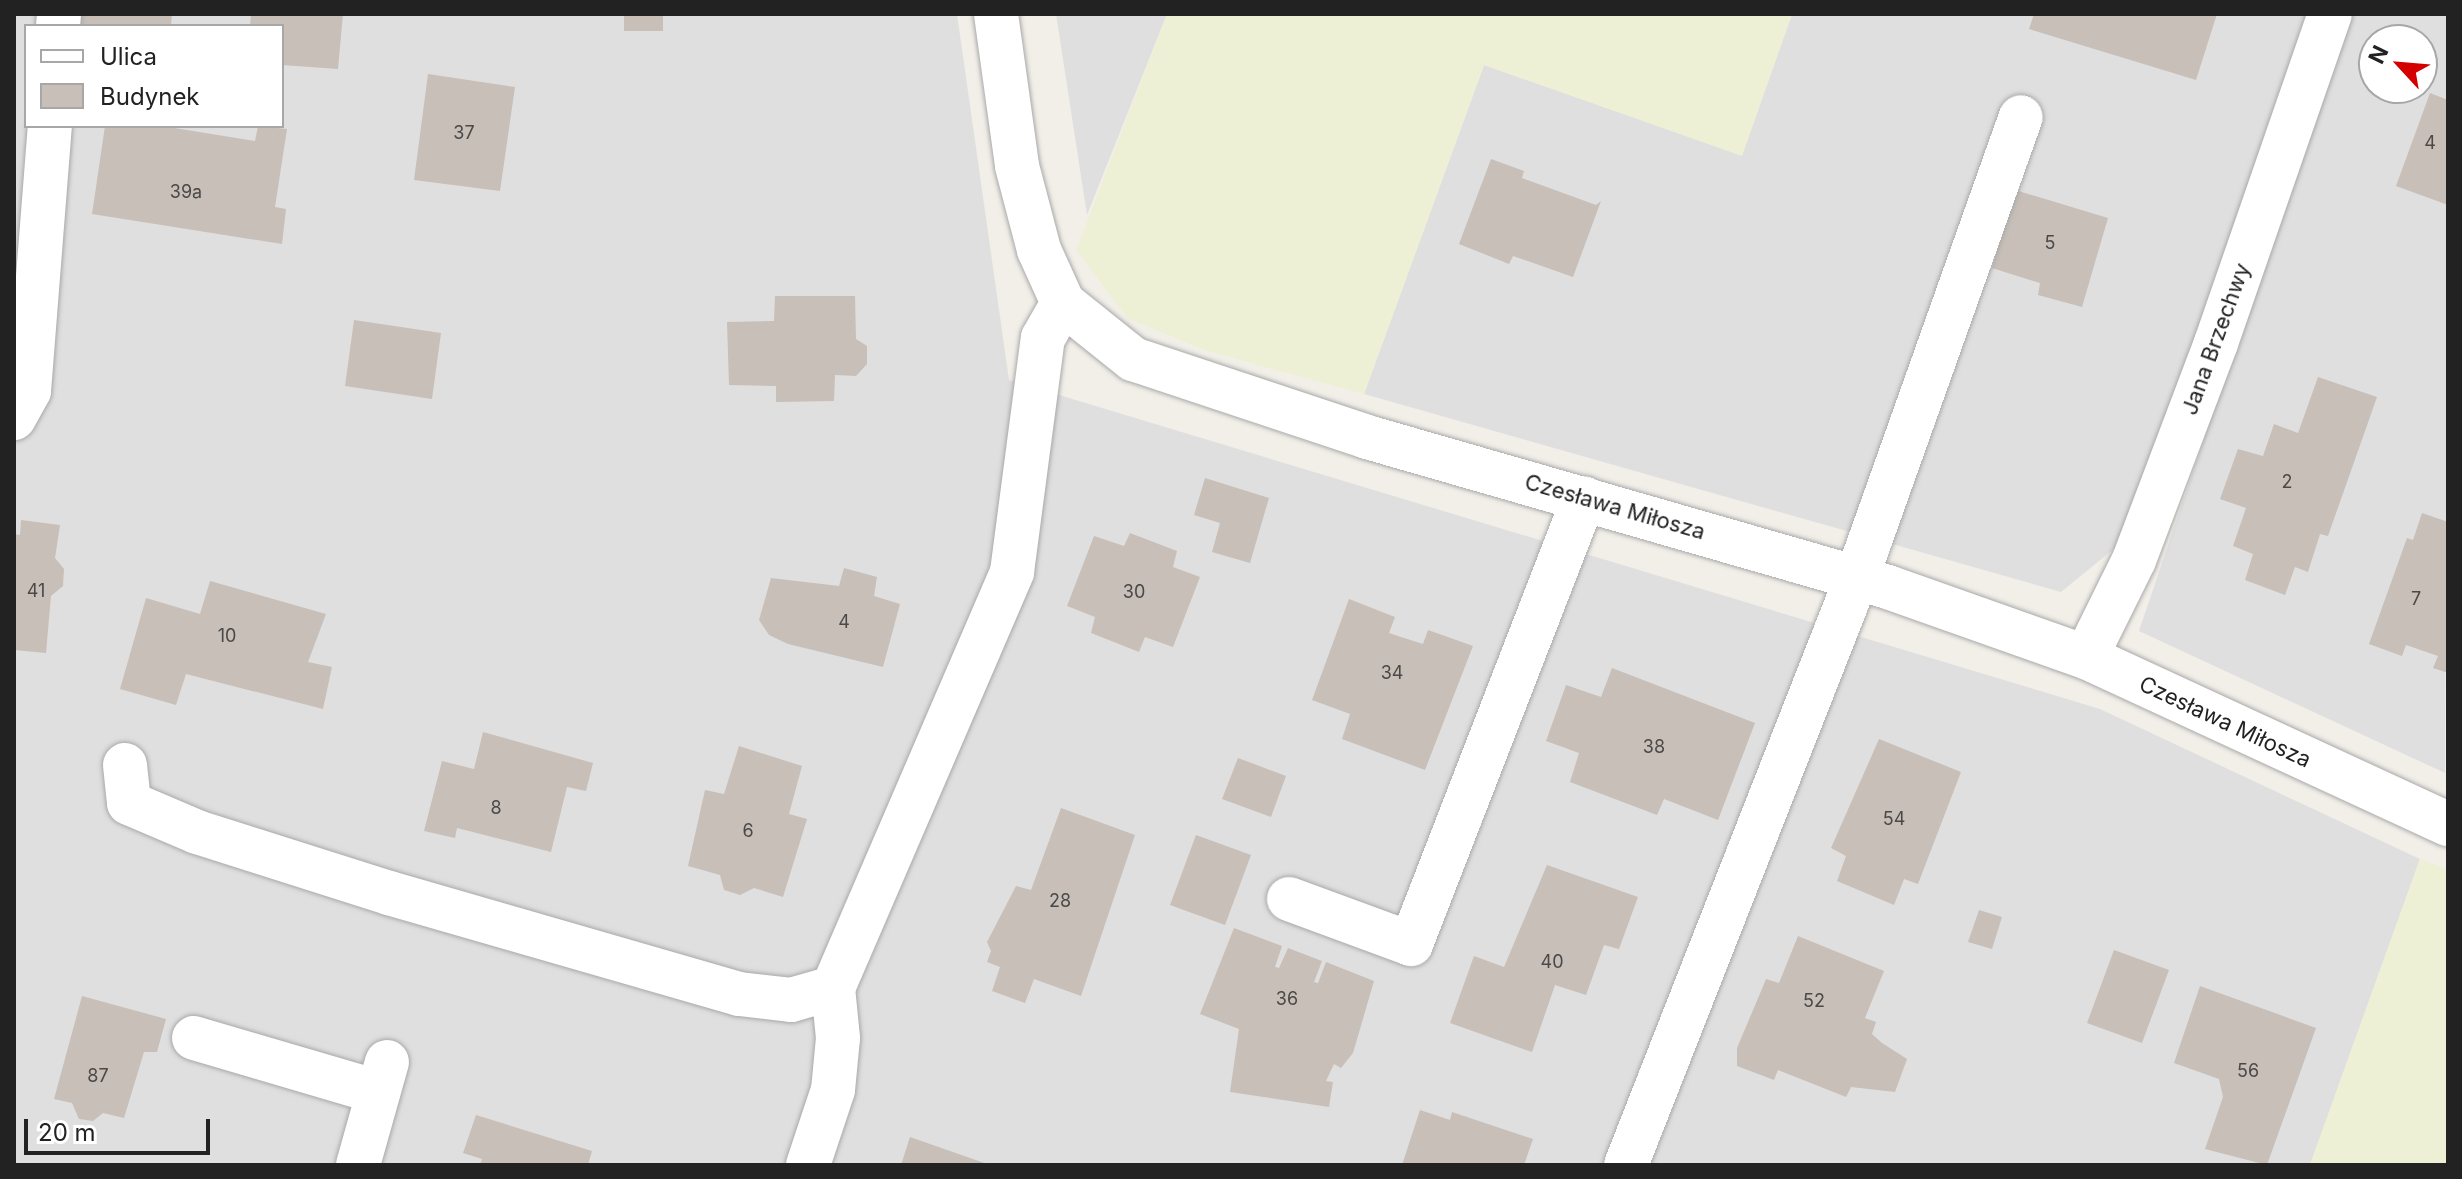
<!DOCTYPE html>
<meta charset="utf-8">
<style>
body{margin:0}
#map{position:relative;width:2462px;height:1179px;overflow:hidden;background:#f2efe9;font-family:Inter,sans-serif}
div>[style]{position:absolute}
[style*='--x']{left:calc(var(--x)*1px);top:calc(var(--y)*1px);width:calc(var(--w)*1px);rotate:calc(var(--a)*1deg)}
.residential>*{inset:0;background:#e0dfdf}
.farmland>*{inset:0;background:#eef0d5}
.building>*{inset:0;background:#c7bfb8}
.roads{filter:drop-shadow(0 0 2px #a9a9a9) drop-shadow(0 0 2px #a9a9a9)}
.minor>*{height:44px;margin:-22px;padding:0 22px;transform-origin:22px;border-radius:22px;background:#fff}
span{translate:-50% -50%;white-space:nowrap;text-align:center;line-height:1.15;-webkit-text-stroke:6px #fff;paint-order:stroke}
.number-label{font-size:18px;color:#4b4948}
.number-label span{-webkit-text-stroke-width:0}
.street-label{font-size:22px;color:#222}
.frame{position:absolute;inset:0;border:16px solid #222;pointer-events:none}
.legend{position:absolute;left:24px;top:24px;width:260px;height:104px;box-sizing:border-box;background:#fff;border:2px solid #a7a7a7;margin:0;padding:10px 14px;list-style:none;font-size:24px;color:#222}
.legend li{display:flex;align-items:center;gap:16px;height:40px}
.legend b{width:40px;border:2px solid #a7a7a7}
.north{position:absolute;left:2358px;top:24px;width:80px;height:80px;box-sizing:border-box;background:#fff;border:2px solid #a7a7a7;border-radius:50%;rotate:296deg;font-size:22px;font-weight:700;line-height:32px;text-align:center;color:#222}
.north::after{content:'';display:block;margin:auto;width:28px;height:36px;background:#d40000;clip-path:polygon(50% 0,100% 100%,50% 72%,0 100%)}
.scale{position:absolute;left:24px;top:1119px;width:186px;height:36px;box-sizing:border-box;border:4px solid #222;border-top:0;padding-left:10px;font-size:24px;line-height:28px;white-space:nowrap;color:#222;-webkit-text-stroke:6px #fff;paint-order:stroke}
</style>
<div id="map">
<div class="residential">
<i style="clip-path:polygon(evenodd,14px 14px,957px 14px,1009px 380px,2100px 709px,2420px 859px,2310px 1165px,14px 1165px,14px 14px,26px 26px,282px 26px,282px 126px,26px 126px,26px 26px)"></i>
<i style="clip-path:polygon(1056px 14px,1167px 14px,1087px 215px)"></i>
<i style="clip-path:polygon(1792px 14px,2311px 14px,2126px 539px,2061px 592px,1364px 394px,1484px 65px,1742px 155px)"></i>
<i style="clip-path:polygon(evenodd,2348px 14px,2448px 14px,2445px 773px,2139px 631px,2348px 14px,2374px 40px,2422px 40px,2422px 88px,2374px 88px,2374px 40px)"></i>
</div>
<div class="farmland">
<i style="clip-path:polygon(1167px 14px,1792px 14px,1742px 156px,1484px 65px,1364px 394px,1204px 350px,1127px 318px,1076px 250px)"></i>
<i style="clip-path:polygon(2420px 859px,2448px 869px,2448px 1165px,2310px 1165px)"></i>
</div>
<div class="building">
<i style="clip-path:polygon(80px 14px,172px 14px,171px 26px,79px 26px)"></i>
<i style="clip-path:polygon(251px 14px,343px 14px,338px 69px,282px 65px,282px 26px,250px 26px)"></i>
<i style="clip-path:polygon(624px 14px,663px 14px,663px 31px,624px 31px)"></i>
<i style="clip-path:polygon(2034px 14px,2217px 14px,2196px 80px,2029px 29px)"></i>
<i style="clip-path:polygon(428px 74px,515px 87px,500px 191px,414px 180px)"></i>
<i style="clip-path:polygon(2430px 93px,2448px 100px,2448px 205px,2396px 186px)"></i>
<i style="clip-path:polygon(105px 126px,162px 126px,255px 141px,258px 126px,287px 129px,275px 207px,286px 209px,282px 244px,92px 214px)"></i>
<i style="clip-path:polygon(1491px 159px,1524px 171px,1522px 178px,1596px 205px,1601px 201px,1573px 277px,1513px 256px,1509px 264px,1459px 244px)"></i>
<i style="clip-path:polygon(2015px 190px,2108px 218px,2082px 307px,2038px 295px,2040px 283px,1992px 268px)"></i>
<i style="clip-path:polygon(775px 296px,855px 296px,856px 339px,867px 346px,867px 364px,856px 376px,835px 375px,834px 401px,776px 402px,776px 386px,729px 385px,727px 322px,774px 321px)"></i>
<i style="clip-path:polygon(354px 320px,441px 333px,432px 399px,345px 386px)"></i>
<i style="clip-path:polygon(2318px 377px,2377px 397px,2328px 536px,2320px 534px,2308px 572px,2295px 567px,2285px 595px,2245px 580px,2253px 554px,2233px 546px,2246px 508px,2220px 499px,2238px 449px,2263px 456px,2274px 424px,2298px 433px)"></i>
<i style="clip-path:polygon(1205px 478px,1269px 498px,1250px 563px,1212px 552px,1220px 523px,1194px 515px)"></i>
<i style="clip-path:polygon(2422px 513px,2448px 522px,2448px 673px,2433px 668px,2438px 656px,2406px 645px,2402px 656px,2369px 644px,2407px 538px,2413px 540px)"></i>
<i style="clip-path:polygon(21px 520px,60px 525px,55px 558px,64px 569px,63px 586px,51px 596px,46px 653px,14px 650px,14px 534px,20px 535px)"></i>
<i style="clip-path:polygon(1130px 533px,1177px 551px,1173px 567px,1200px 577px,1173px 647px,1145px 637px,1139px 652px,1134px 650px,1091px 633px,1095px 617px,1067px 606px,1094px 536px,1124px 546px)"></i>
<i style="clip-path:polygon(844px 568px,877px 577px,874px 596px,900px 604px,883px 667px,788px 644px,769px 635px,759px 620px,771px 578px,839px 586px)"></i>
<i style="clip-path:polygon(210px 581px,326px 614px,308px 662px,332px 667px,323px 709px,186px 674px,176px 705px,120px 689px,146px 598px,200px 614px)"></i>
<i style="clip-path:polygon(1349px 599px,1395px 617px,1389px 633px,1401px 637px,1423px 644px,1428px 630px,1473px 646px,1425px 770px,1342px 739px,1350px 714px,1312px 700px)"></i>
<i style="clip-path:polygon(1612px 668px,1755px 723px,1718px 820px,1664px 799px,1657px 815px,1570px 782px,1579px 753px,1546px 741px,1566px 685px,1601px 697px)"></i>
<i style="clip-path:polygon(483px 732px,593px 763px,586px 791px,567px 787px,551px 852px,457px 828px,455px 838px,424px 831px,442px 761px,474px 769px)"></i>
<i style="clip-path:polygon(1879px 739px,1961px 772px,1918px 884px,1904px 879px,1894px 905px,1837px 881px,1846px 856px,1831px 848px)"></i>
<i style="clip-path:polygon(739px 746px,802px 766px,789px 814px,807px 819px,783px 897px,754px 888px,740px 895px,724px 890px,720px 875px,688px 866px,705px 790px,724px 794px)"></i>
<i style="clip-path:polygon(1238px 758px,1286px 776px,1271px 817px,1222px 799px)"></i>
<i style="clip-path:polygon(1061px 808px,1135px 835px,1081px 996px,1034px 979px,1025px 1003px,992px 991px,1000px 967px,987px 962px,991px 951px,987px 942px,1016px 886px,1031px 890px)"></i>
<i style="clip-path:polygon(1196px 835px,1251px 855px,1225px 925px,1170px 905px)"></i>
<i style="clip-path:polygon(1547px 865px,1638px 897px,1619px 949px,1604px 945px,1586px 995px,1555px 985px,1532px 1052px,1450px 1023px,1474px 956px,1504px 967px)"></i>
<i style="clip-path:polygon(1979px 910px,2002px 917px,1992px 949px,1968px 942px)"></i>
<i style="clip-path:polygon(1234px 928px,1282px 946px,1275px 967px,1279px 968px,1288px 948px,1322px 961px,1314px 982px,1318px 983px,1326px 962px,1374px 981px,1353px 1053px,1341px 1068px,1334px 1064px,1326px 1081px,1333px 1082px,1329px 1107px,1230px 1092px,1239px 1029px,1200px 1014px)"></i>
<i style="clip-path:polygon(1798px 936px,1884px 971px,1865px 1018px,1876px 1022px,1872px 1034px,1882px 1043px,1907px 1059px,1895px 1092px,1851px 1087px,1846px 1097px,1778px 1070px,1774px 1080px,1737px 1066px,1737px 1048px,1764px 984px,1766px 979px,1779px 983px)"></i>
<i style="clip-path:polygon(2114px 950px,2169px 970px,2142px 1043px,2087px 1023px)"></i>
<i style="clip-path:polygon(2200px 986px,2316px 1028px,2267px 1165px,2205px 1149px,2223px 1097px,2219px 1079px,2174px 1063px)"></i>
<i style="clip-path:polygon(82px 996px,166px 1019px,157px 1052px,144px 1052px,124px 1118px,103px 1113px,93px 1121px,79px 1119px,72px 1103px,54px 1099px)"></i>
<i style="clip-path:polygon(1420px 1110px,1450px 1120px,1452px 1112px,1533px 1139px,1524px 1165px,1402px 1165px)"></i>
<i style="clip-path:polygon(476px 1115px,592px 1151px,588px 1165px,480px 1165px,482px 1159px,463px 1153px)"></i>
<i style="clip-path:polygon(910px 1137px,990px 1165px,901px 1165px)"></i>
</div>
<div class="roads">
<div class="minor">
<i style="--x:996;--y:14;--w:153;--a:82.1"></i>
<i style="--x:1017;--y:166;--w:87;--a:75.3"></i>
<i style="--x:1039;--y:250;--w:58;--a:65.6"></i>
<i style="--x:1063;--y:303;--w:90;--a:38.7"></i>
<i style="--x:1133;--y:359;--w:247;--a:18.4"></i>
<i style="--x:1367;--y:437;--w:542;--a:16.06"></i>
<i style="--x:1888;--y:587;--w:210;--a:19.5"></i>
<i style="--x:2086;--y:657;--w:399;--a:24.8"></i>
<i style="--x:58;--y:26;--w:12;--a:-85"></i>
<i style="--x:14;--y:418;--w:31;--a:-61"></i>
<i style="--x:29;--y:391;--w:266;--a:-85.5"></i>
<i style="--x:2086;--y:657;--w:108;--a:-63.7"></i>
<i style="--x:2134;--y:560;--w:232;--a:-69.3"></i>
<i style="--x:2216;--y:343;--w:348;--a:-70.9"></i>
<i style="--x:125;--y:765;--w:38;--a:84"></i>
<i style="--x:129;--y:803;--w:74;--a:23.1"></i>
<i style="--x:197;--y:832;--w:201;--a:17.6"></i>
<i style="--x:389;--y:893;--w:364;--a:16.1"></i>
<i style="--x:739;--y:994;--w:52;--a:6.6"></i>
<i style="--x:791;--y:1000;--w:44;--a:-15.9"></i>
<i style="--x:1289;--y:899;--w:130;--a:20.2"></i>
<i style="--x:1411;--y:944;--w:478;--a:-68.8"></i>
<i style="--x:194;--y:1038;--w:192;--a:16.4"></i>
<i style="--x:358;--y:1165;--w:107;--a:-74.3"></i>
<i style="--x:808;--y:1165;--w:79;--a:-71.6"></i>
<i style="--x:833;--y:1090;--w:52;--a:-84.5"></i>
<i style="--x:838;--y:1038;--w:50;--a:-95.7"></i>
<i style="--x:833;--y:988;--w:453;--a:-66.7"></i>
<i style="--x:1012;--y:572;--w:236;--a:-82.5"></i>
<i style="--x:1043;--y:338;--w:40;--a:-60.3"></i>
<i style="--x:1626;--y:1165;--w:632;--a:-68.55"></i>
<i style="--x:1857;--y:577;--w:488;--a:-70.4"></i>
</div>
</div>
<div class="number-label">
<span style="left:464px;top:133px">37</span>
<span style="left:2430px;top:143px">4</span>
<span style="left:186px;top:192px">39a</span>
<span style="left:2050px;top:243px">5</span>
<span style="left:2287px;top:482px">2</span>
<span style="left:36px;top:591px">41</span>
<span style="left:1134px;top:592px">30</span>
<span style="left:2416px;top:599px">7</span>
<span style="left:844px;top:622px">4</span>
<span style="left:227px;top:636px">10</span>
<span style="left:1392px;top:673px">34</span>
<span style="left:1654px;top:747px">38</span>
<span style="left:496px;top:808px">8</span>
<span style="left:1894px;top:819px">54</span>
<span style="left:748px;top:831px">6</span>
<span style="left:1060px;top:901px">28</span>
<span style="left:1552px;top:962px">40</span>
<span style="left:1287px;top:999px">36</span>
<span style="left:1814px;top:1001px">52</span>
<span style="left:2248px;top:1071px">56</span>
<span style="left:98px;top:1076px">87</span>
</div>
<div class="street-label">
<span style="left:2216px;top:339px;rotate:-70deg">Jana Brzechwy</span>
<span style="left:1615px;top:507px;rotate:16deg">Czesława Miłosza</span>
<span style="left:2225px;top:722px;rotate:25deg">Czesława Miłosza</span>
</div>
<div class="frame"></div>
<ul class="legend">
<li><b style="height:10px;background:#fff"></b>Ulica</li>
<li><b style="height:22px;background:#c7bfb8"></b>Budynek</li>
</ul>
<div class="north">N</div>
<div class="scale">20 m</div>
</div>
